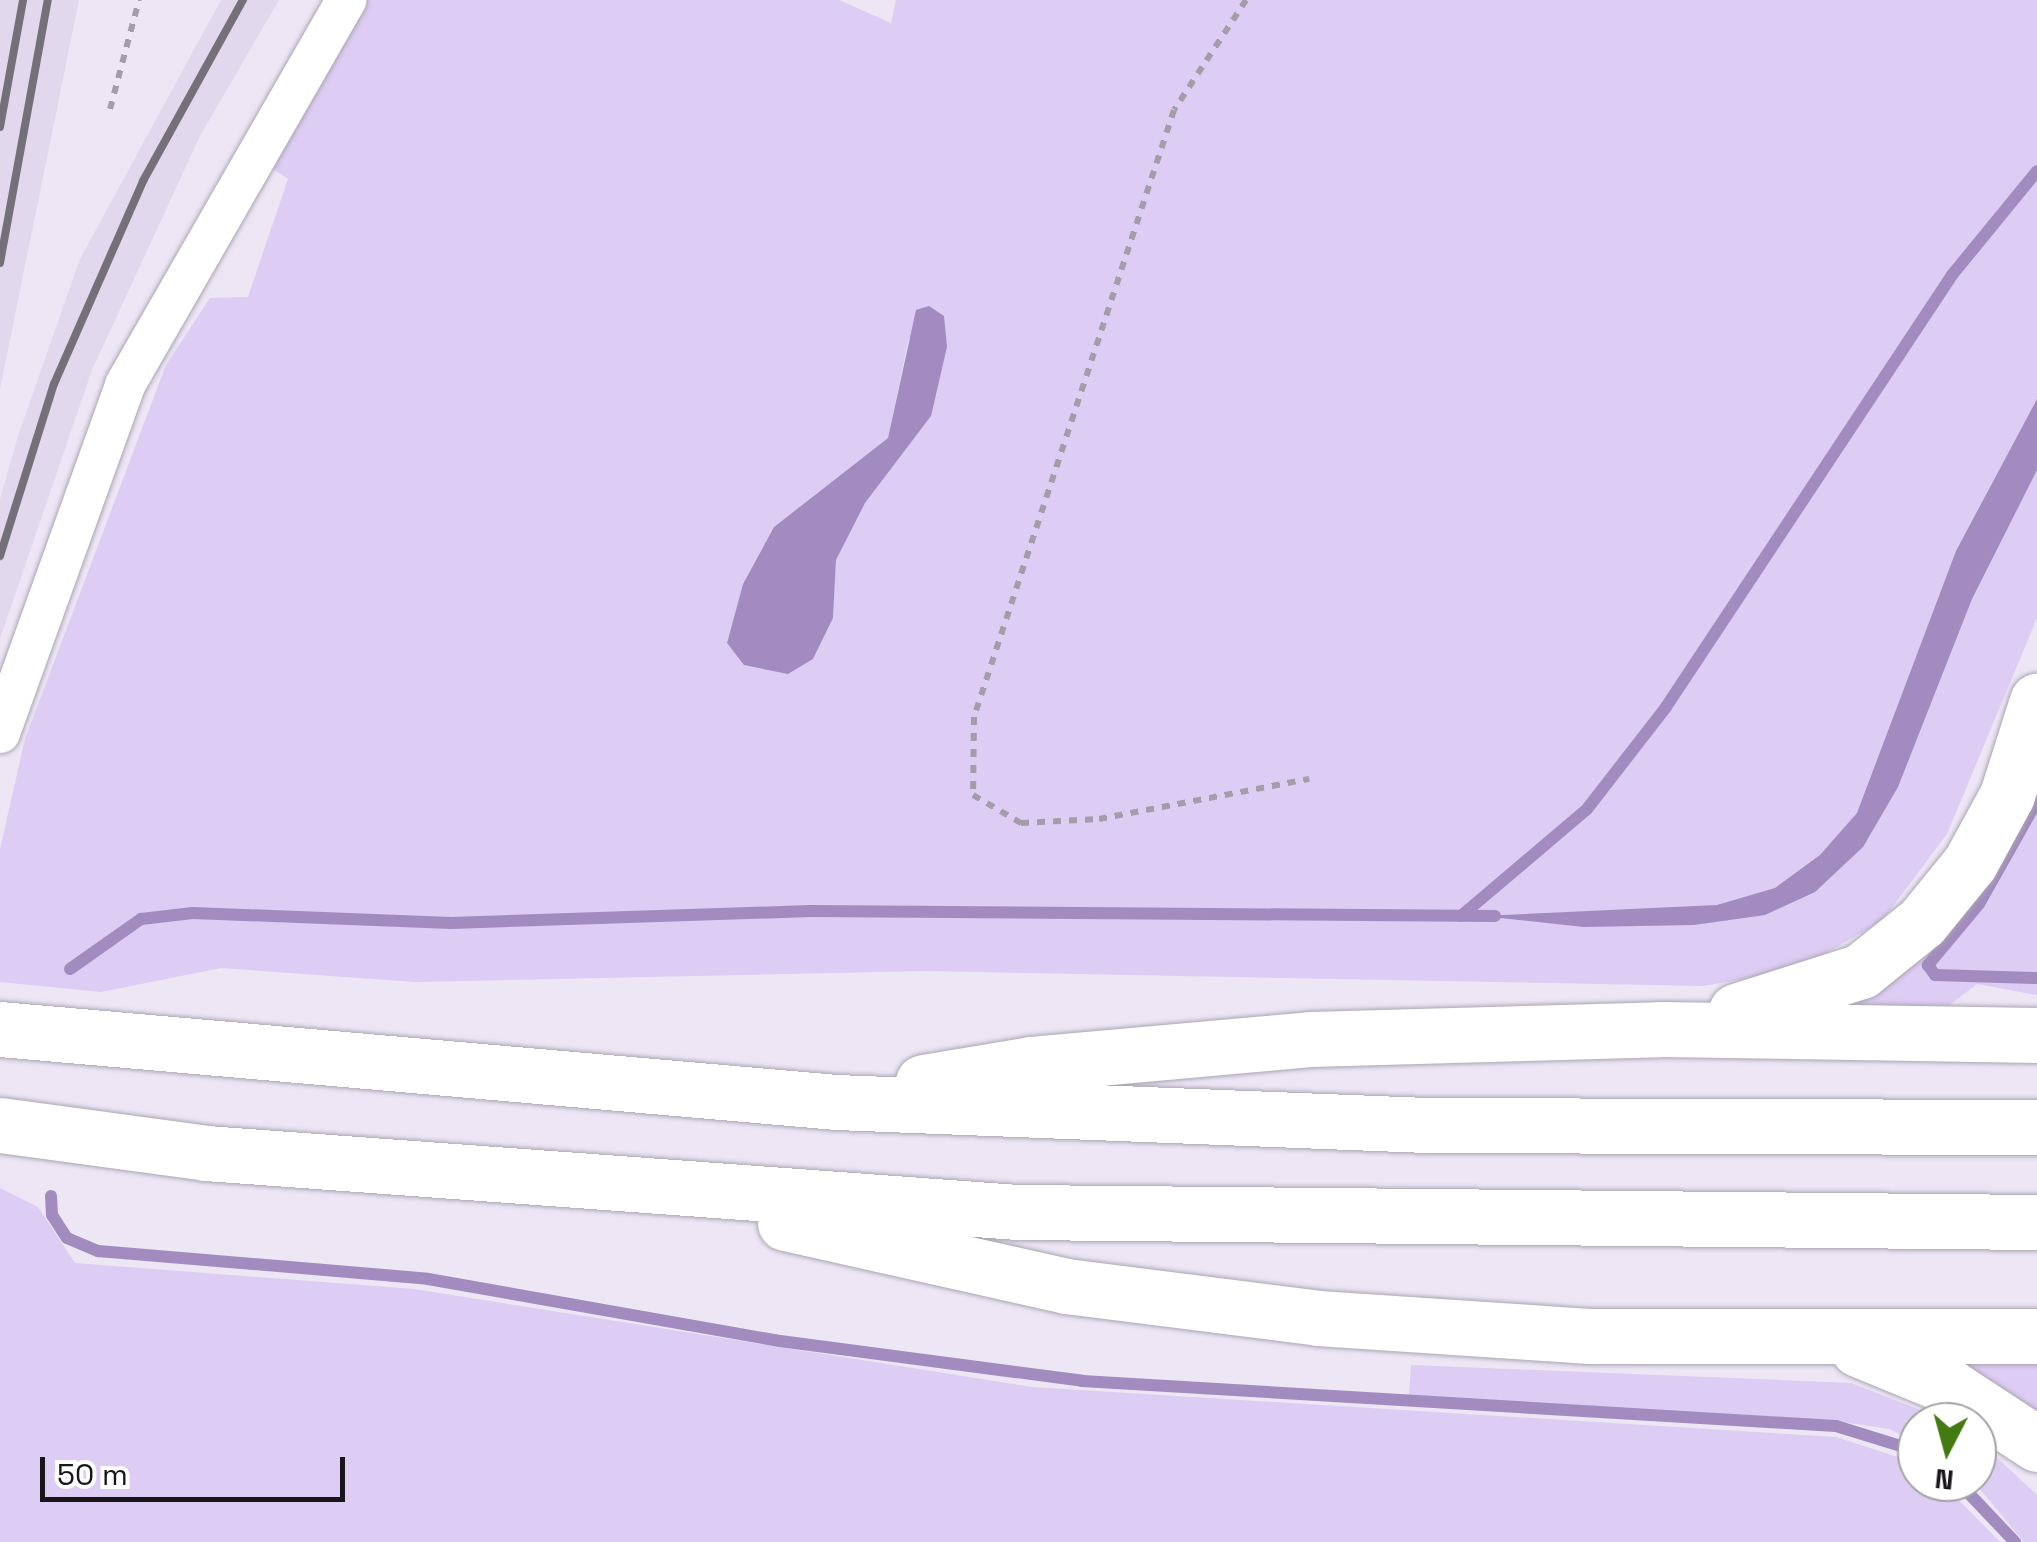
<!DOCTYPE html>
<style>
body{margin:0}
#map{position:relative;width:2037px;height:1542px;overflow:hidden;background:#ece6f5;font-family:"Space Grotesk",sans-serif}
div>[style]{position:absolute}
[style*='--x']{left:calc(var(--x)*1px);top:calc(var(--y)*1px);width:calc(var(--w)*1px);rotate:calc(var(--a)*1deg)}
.built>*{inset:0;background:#e1d8ee}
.green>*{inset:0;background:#ddccf3}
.water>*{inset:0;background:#a28bbe}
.stream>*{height:12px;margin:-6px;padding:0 6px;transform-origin:6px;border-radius:6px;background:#a28bbe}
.path>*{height:6px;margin-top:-3px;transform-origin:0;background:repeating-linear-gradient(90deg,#a29da9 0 8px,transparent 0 16px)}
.roads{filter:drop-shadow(0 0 2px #aba5b3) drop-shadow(0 0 2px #aba5b3)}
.minor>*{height:40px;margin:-20px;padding:0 20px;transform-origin:20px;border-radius:20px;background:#fff}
.highway>*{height:55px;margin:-27.5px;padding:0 27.5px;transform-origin:27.5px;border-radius:27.5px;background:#fff}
.rail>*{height:8px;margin:-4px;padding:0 4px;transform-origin:4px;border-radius:4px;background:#74707a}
span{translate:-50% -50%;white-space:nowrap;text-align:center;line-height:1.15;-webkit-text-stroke:8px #fff;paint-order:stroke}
.north{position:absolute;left:1897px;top:1402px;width:100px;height:100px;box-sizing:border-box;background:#fff;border:2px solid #a3a2a4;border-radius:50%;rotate:186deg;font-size:28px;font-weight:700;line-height:40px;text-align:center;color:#18161b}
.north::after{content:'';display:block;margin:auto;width:35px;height:45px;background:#437b12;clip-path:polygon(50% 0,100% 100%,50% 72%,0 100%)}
.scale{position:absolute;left:40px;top:1457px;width:305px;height:45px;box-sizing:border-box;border:5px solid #18161b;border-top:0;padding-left:12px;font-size:30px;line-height:35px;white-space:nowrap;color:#18161b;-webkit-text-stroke:8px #fff;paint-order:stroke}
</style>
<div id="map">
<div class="built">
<i style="clip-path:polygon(0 0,79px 0,0 389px)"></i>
<i style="clip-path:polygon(221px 0,279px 0,200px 136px,92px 370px,0 639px,0 499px,19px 433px,80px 259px)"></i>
</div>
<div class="green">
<i style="clip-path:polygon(evenodd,356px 0,839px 0,891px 23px,896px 0,2037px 0,2037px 618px,1947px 834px,1882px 921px,1796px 970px,1703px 986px,925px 971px,415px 982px,221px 968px,101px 992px,0 982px,0 849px,25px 739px,166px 365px,210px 298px,248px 297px,288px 179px,261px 161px,356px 0,909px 337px,931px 416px,865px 503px,836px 560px,833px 618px,813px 659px,788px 674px,727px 643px,743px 584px,774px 527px,888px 438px,909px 337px)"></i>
<i style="clip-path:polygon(2037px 761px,2037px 995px,1977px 984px,1943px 1010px,1829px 1008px)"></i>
<i style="clip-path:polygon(0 1188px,38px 1207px,75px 1263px,414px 1289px,1032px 1387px,1836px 1437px,1916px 1463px,1917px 1482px,1941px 1482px,2000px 1542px,0 1542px)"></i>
<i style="clip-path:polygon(2037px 1353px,2037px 1417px,1947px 1362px)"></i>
<i style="clip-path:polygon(1411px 1365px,1851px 1383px,1951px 1422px,1917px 1422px,1917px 1442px,1889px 1429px,1830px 1420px,1409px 1397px)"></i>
<i style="clip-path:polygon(1977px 1439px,2037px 1495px,2037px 1542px,2024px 1542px,1974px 1482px)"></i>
</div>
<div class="water">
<i style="clip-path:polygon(929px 306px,944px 316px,947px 347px,931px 416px,865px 503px,836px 560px,833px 618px,813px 659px,788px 674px,744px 665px,727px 643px,743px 584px,774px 527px,888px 438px,916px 310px)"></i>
<i style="clip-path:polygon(2037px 399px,2037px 470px,1972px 599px,1898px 787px,1863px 847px,1815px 892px,1765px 915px,1694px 925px,1584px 927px,1481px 916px,1717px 905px,1775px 888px,1820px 855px,1857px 813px,1956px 551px)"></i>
</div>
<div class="stream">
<i style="--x:2037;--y:801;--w:118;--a:119.4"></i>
<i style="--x:1979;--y:904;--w:80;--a:129.9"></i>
<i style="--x:1928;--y:965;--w:12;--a:55"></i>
<i style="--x:1935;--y:975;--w:102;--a:1.7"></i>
<i style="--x:1461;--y:916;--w:165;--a:-40.3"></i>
<i style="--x:1587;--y:809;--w:129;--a:-52.2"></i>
<i style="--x:1666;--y:707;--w:518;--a:-56.49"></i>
<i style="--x:1952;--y:275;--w:134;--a:-50.7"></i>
<i style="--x:70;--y:969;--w:87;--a:-35.2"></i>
<i style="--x:141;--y:919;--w:52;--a:-6.6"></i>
<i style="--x:193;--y:913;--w:258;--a:2.2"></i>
<i style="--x:451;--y:923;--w:359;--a:-1.9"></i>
<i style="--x:810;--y:911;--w:685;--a:0.42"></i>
<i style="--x:51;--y:1196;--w:19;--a:87"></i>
<i style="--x:52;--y:1215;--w:27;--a:57"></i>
<i style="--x:67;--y:1238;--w:34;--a:23"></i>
<i style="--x:98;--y:1251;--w:331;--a:4.8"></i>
<i style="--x:428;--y:1279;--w:357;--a:10"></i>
<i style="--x:780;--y:1341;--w:305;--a:7.5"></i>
<i style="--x:1082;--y:1381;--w:755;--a:3.42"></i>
<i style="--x:1836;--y:1426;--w:85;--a:17.2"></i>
<i style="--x:1958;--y:1482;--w:83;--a:46.5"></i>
</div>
<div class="path">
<i style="--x:1246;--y:0;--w:131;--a:123.2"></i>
<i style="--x:1174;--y:110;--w:639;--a:108.24"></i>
<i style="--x:974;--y:717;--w:78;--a:90.7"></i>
<i style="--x:973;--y:795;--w:56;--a:30.3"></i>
<i style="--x:1021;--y:823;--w:78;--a:-2.9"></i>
<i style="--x:1099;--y:819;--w:214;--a:-10.8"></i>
<i style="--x:110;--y:109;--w:113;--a:-75.1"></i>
</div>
<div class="roads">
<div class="minor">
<i style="--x:0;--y:733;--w:370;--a:-70.2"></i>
<i style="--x:125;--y:385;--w:444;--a:-60.1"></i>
</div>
<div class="highway">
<i style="--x:1736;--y:1011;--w:131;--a:-17.7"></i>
<i style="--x:1861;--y:971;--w:78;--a:-38.8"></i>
<i style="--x:1922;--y:922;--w:76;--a:-50.9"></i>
<i style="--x:1970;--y:863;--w:77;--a:-61.4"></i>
<i style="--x:2007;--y:795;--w:99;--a:-72.3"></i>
<i style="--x:0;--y:1029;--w:839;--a:4.99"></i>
<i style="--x:836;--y:1102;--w:591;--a:2.23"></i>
<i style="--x:1427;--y:1125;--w:610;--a:0.19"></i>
<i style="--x:923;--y:1082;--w:109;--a:-9.5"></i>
<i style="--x:1031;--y:1064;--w:280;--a:-5.1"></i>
<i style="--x:1310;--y:1039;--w:350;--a:-1.6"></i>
<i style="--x:1660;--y:1029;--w:377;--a:0.9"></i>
<i style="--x:0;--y:1125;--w:208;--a:7.7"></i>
<i style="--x:206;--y:1153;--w:813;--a:4.16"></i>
<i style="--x:1017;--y:1212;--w:1020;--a:0.56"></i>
<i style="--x:785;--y:1223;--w:288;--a:12.6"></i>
<i style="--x:1066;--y:1286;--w:254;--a:7.2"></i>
<i style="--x:1318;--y:1318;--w:272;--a:3.8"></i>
<i style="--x:1589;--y:1336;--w:448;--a:0"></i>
<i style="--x:1858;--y:1349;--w:100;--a:22.4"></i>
<i style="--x:1950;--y:1387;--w:104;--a:33.2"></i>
</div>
</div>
<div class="rail">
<i style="--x:0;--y:127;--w:129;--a:-79.7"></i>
<i style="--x:0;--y:263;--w:267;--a:-79.7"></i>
<i style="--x:0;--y:556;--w:180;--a:-72.6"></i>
<i style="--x:54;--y:384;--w:222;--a:-66.3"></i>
<i style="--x:143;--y:181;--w:207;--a:-61.1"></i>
</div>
<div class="north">N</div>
<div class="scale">50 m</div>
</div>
